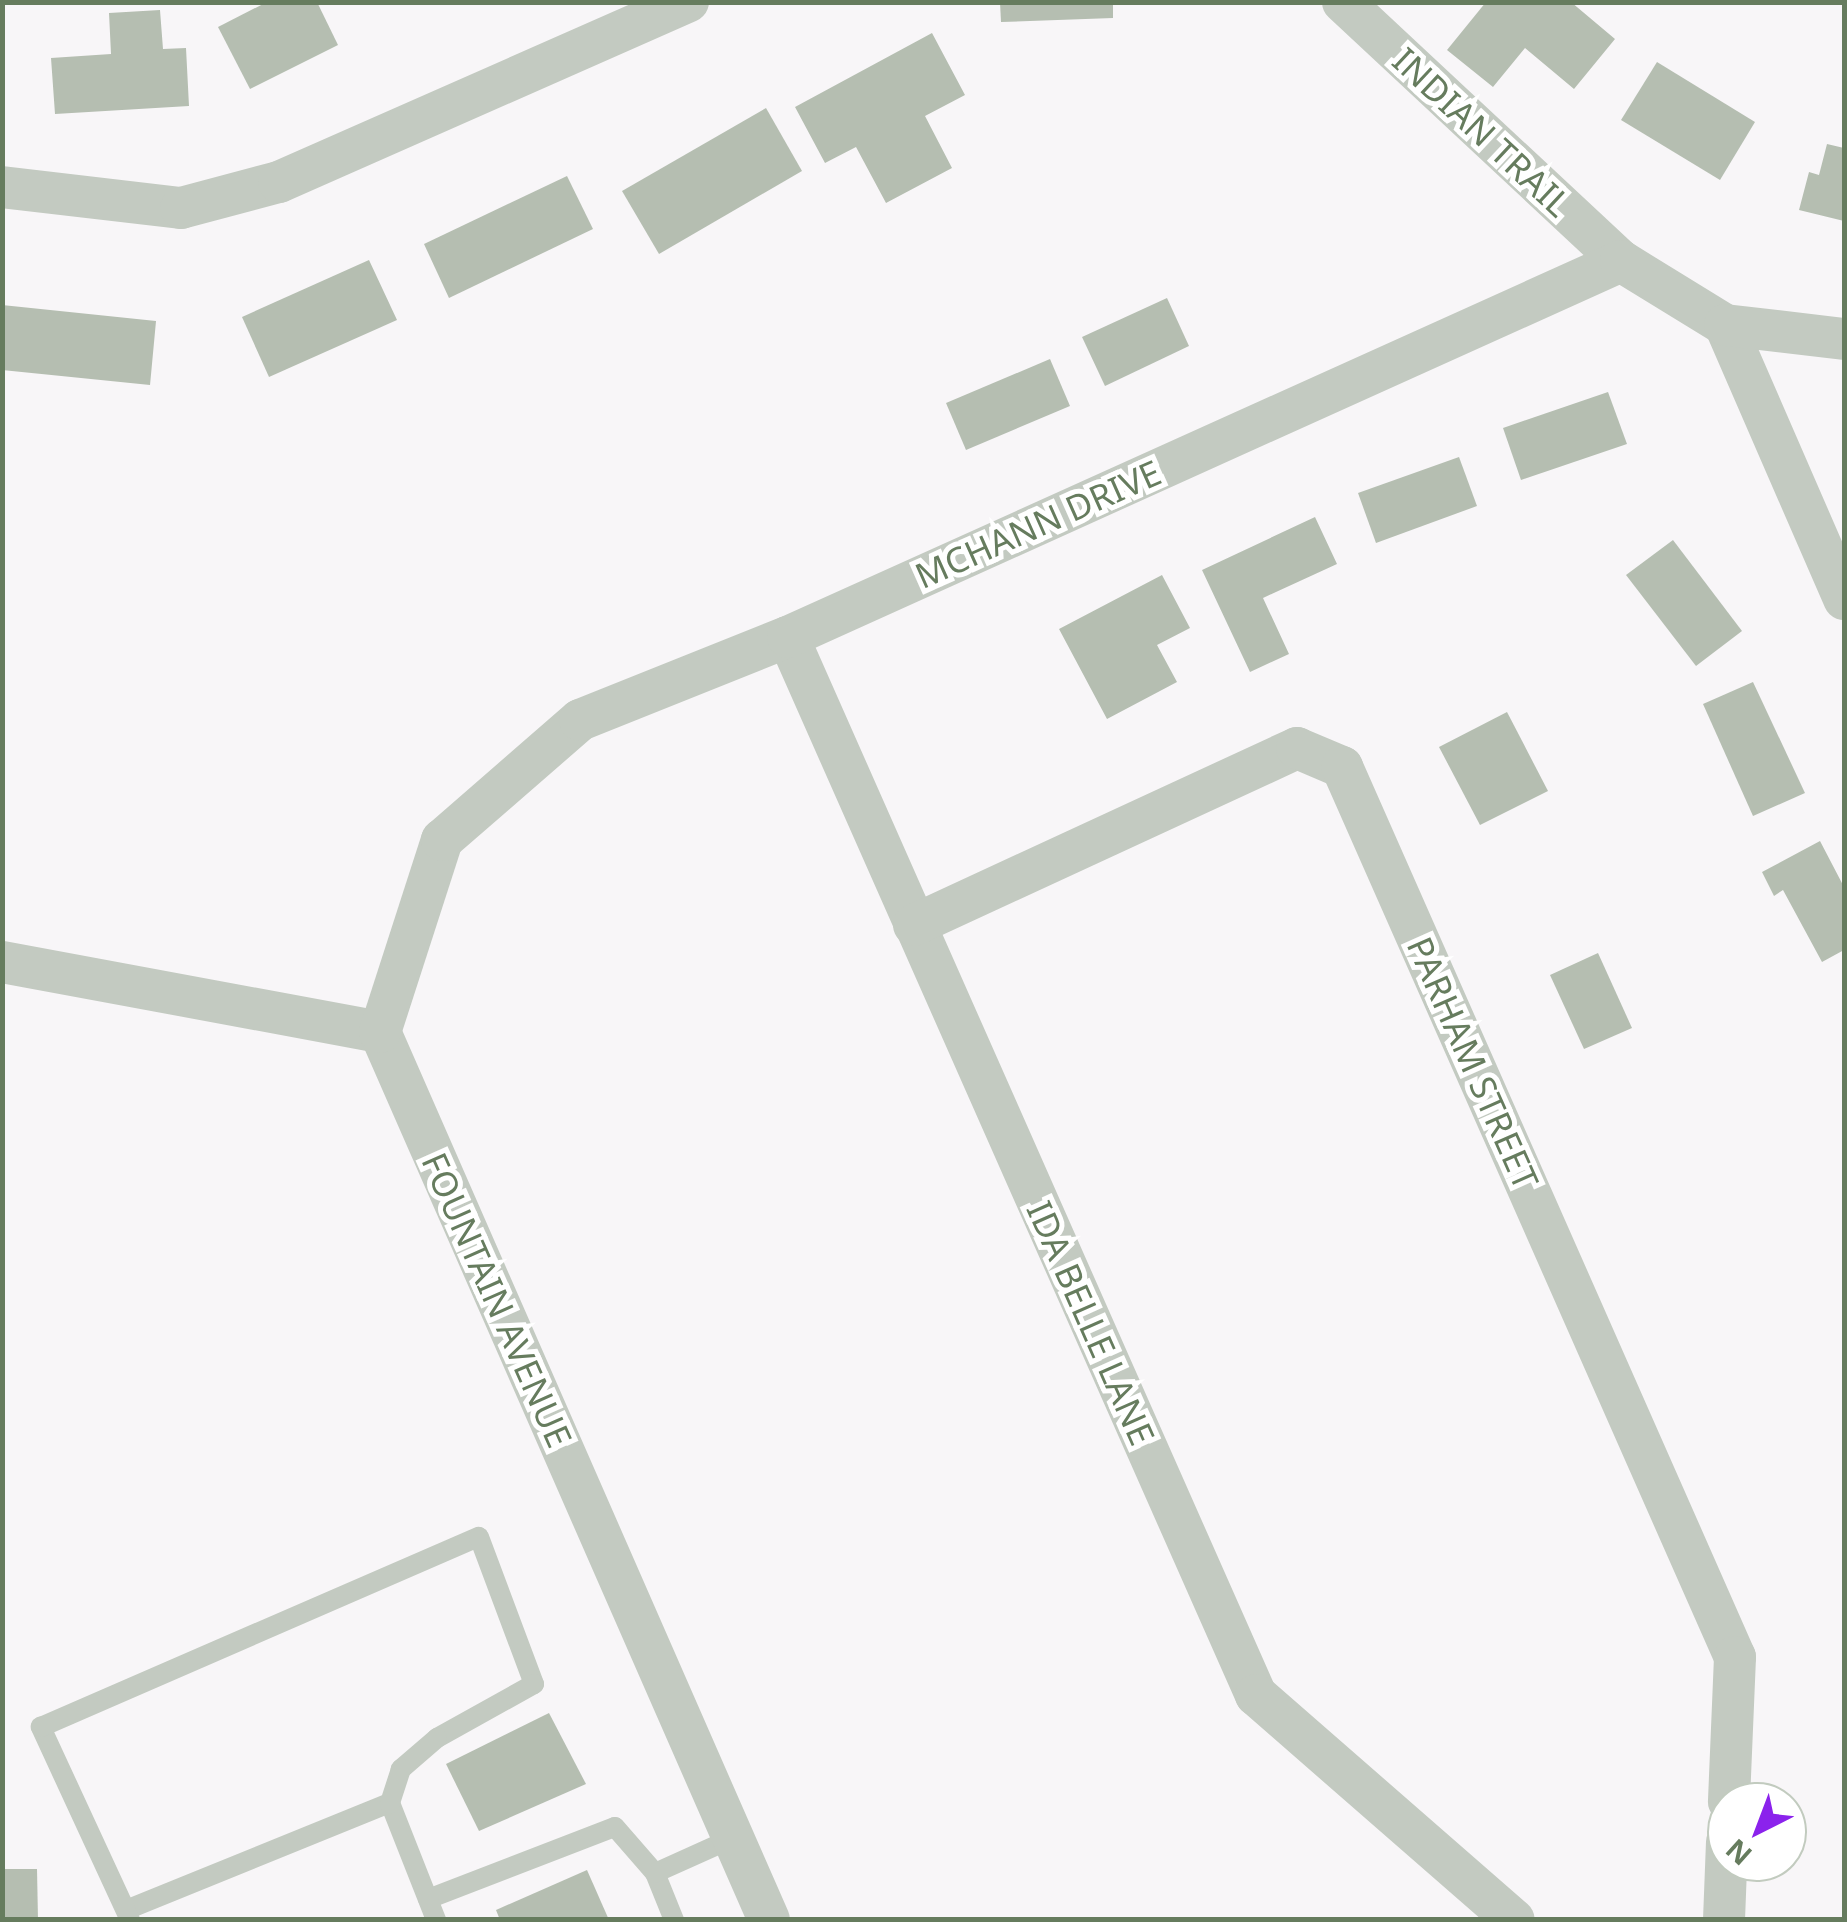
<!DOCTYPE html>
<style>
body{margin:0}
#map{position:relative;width:1847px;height:1922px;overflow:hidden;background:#f8f6f8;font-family:"Noto Sans",sans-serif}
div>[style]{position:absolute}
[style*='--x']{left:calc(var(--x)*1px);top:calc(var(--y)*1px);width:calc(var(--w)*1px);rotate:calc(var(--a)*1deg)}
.building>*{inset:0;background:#b5beb1}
.service>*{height:20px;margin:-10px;padding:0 10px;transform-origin:10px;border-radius:10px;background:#c3cac1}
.minor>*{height:42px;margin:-21px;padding:0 21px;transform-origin:21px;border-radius:21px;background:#c3cac1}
span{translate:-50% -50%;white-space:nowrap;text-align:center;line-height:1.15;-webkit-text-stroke:10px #fff;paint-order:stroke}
.street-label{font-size:35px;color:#667c5e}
.frame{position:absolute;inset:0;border:5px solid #667c5e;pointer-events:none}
.north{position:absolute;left:1707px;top:1782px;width:100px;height:100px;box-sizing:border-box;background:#fff;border:2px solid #c2cbbf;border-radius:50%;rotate:222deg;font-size:28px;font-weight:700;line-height:40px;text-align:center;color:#667c5e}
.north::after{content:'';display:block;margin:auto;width:35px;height:45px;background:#8b22ec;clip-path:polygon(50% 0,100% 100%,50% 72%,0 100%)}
</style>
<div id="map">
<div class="building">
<i style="clip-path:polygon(267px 2px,317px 2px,338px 45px,250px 89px,218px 27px)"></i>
<i style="clip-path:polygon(1000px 2px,1113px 2px,1113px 18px,1001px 22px)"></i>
<i style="clip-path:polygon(1486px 2px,1571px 2px,1615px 39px,1574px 89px,1525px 48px,1493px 87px,1447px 50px)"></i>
<i style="clip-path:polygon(160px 10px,163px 49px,186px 48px,189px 106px,55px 114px,51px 58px,111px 54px,109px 13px)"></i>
<i style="clip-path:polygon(932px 33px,965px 95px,925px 116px,952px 168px,886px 203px,856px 147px,825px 163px,795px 107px)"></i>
<i style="clip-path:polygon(1657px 62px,1755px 122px,1720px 180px,1621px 120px)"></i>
<i style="clip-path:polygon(766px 108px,802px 171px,659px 254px,622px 191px)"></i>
<i style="clip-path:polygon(1827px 144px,1844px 148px,1844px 221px,1799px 210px,1809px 172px,1819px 175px)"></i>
<i style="clip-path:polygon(567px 176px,593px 229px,449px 298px,424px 244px)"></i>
<i style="clip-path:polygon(369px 260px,397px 320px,269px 377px,242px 317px)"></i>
<i style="clip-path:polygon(1167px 298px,1189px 346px,1105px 386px,1082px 337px)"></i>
<i style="clip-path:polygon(2px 305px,156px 321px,150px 385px,2px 370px)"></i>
<i style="clip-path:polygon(1050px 359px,1070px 406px,966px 450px,946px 403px)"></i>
<i style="clip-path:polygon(1608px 392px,1627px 444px,1521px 480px,1503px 428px)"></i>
<i style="clip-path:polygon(1459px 457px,1477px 506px,1376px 543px,1358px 493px)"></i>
<i style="clip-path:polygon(1315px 517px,1337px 564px,1263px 598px,1289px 654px,1250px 672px,1202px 570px)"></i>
<i style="clip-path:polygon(1673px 540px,1742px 631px,1696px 666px,1626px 575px)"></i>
<i style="clip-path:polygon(1162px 575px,1190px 628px,1157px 645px,1177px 682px,1107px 719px,1059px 629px)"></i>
<i style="clip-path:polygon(1753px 682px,1805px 793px,1753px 816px,1703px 704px)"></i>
<i style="clip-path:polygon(1507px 712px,1548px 791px,1480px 825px,1439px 747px)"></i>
<i style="clip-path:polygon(1820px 841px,1844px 887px,1844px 950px,1822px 962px,1783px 890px,1774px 896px,1762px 872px)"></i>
<i style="clip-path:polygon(1598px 953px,1632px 1028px,1584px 1049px,1550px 975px)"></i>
<i style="clip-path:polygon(549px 1713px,586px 1784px,479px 1831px,446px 1764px)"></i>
<i style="clip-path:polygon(2px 1869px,37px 1869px,38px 1920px,2px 1920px)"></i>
<i style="clip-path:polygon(587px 1870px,609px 1920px,500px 1920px,496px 1910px)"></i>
</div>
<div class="service">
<i style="--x:655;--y:1873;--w:51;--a:68"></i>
<i style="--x:428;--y:1899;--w:200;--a:-21.1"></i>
<i style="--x:615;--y:1827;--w:61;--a:49"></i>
<i style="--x:655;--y:1873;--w:85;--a:-24.2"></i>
<i style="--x:126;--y:1910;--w:285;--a:-22.1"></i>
<i style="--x:390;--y:1803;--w:126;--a:68.5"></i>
<i style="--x:130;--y:1920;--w:213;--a:-114.8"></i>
<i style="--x:41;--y:1727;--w:477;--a:-23.5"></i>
<i style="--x:479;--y:1537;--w:157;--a:69.5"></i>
<i style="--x:534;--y:1684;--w:111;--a:150.9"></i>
<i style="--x:437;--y:1738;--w:48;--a:139.3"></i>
<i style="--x:401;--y:1769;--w:36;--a:108"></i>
</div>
<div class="minor">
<i style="--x:1343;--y:2;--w:380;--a:43"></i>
<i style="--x:2;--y:187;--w:180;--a:6.7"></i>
<i style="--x:181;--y:208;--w:101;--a:-14.9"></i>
<i style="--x:279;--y:182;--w:447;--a:-23.8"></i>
<i style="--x:1725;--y:325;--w:299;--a:66.5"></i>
<i style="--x:788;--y:637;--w:1157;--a:66.14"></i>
<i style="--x:1256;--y:1695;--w:342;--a:41.1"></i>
<i style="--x:914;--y:925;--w:422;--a:-24.8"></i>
<i style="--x:1297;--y:748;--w:49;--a:22.9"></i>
<i style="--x:1342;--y:767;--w:973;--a:66.18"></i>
<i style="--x:1735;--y:1657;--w:145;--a:92.4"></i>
<i style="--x:2;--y:962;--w:384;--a:10.5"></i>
<i style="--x:380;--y:1032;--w:969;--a:66.34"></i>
<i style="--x:380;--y:1032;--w:202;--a:-72.1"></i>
<i style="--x:442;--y:840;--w:183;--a:-41"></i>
<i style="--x:580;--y:720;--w:224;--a:-21.8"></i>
<i style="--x:788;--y:637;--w:914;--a:-24.29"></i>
<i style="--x:1621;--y:261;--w:122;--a:31.6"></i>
<i style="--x:1725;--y:325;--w:120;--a:6.7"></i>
<i style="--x:1724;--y:1920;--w:78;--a:-87.8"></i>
</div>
<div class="street-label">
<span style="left:1482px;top:132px;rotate:43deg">INDIAN TRAIL</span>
<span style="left:1038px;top:524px;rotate:-24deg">MCHANN DRIVE</span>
<span style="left:1473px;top:1063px;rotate:66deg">PARHAM STREET</span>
<span style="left:497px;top:1300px;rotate:66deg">FOUNTAIN AVENUE</span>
<span style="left:1091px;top:1323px;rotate:66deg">IDA BELLE LANE</span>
</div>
<div class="frame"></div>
<div class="north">N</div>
</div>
